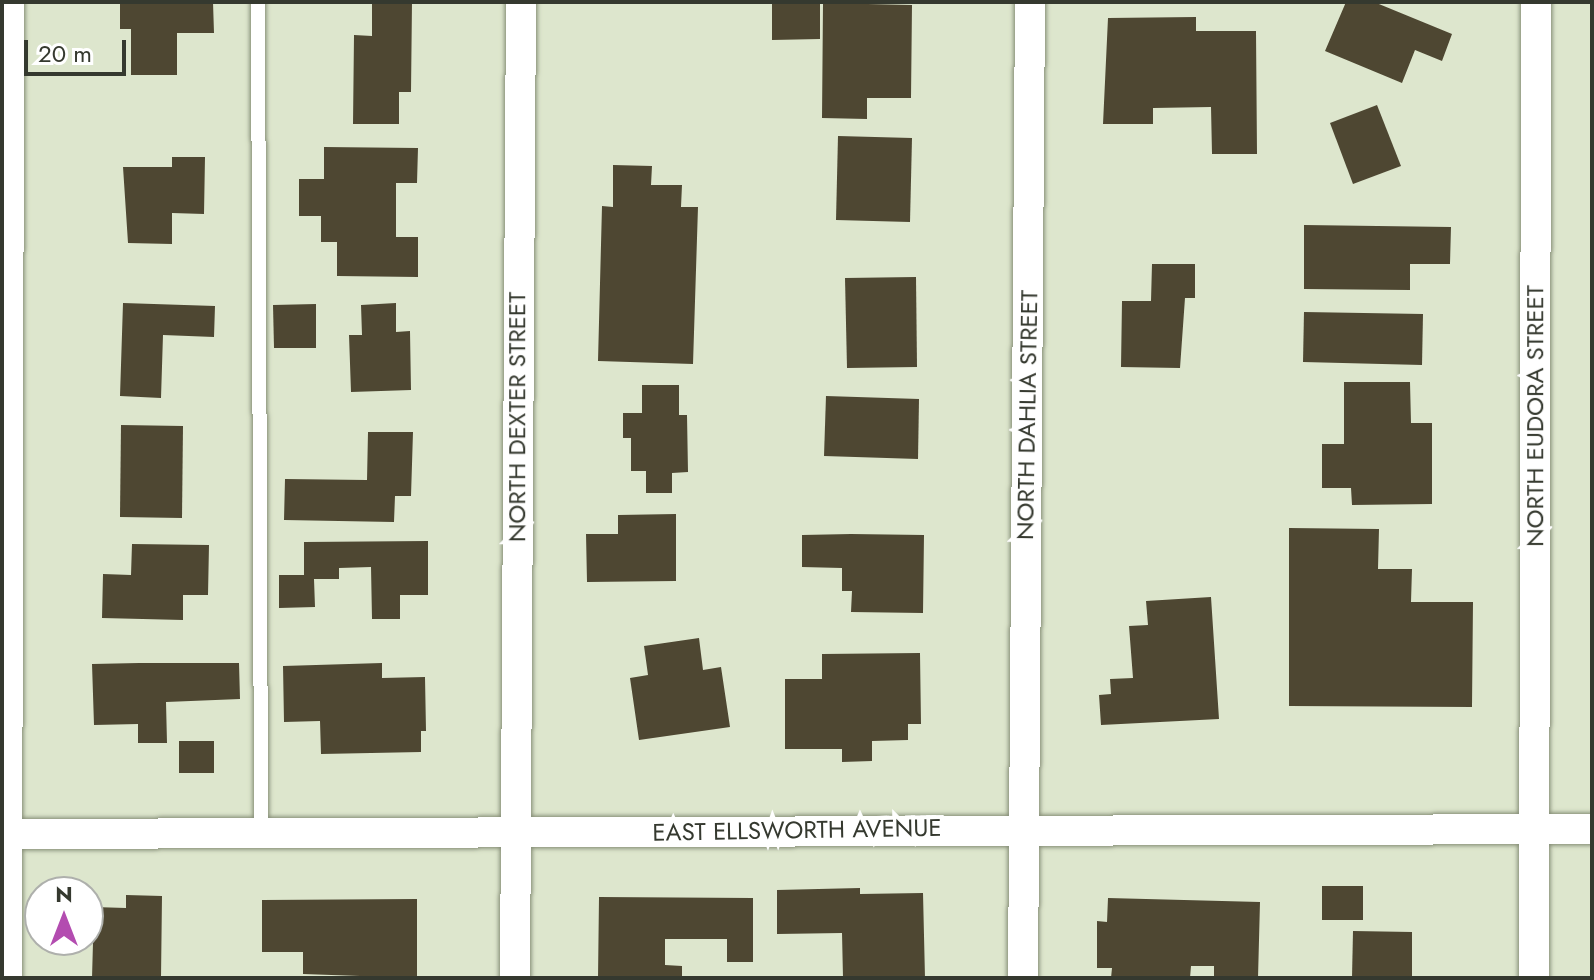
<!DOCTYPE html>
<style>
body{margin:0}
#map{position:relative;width:1594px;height:980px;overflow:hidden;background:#dde6cd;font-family:Jost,sans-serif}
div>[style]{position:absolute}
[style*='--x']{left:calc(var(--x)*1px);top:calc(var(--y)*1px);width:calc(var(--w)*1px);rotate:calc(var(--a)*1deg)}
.building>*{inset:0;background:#4e4732}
.roads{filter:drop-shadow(0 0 2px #878f78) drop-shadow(0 0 2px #878f78)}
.service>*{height:14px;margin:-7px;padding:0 7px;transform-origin:7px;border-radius:7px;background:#fff}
.minor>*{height:30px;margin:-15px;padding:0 15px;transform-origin:15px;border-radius:15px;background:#fff}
span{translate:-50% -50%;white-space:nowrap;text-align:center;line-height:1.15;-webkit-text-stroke:8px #fff;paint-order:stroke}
.street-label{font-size:24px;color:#35392f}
.frame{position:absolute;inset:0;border:4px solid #35392f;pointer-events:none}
.north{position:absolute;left:24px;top:876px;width:80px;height:80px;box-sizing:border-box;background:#fff;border:2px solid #aeb0ac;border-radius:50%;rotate:0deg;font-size:22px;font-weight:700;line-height:32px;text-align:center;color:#35392f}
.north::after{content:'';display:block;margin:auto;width:28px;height:36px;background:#b34cb0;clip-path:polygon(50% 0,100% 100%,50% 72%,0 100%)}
.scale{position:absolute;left:24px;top:40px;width:102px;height:36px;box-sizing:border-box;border:4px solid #35392f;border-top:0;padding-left:10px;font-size:24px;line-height:28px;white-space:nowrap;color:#35392f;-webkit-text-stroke:6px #fff;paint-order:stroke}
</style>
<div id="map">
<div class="building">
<i style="clip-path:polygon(120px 2px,213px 2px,214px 33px,177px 33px,177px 75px,131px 75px,131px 29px,120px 29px)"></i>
<i style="clip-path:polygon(372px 2px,412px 2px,411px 92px,399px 92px,399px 124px,353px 124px,354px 35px,372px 36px)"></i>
<i style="clip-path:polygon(772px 2px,820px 2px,820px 39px,772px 40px)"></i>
<i style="clip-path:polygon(1346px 2px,1374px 2px,1452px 34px,1442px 61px,1415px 50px,1402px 83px,1325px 51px)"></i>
<i style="clip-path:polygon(823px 3px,912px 5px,911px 98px,867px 98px,867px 119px,822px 118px)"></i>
<i style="clip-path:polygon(1196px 17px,1196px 31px,1256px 31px,1257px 154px,1212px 154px,1211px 107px,1153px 108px,1153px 124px,1103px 124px,1108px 18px)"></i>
<i style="clip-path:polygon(1377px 105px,1401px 166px,1353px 184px,1330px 123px)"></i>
<i style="clip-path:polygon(838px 136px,912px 138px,910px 222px,836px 220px)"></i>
<i style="clip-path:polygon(324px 147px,418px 148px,417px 183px,396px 183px,396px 237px,418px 237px,418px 277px,337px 276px,337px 242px,321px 242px,321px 216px,299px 216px,299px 179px,324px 179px)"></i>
<i style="clip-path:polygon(172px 157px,205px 157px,204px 214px,172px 213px,172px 244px,128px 243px,123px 167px,172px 167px)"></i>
<i style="clip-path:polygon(613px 165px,652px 166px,651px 185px,682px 185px,681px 207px,698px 207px,693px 364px,598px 361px,602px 206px,613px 207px)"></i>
<i style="clip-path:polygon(1304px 225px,1451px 227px,1450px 264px,1410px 264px,1410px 290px,1304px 289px)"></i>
<i style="clip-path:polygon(1152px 264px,1195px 264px,1195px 298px,1185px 298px,1180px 368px,1121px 367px,1122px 301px,1151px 301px)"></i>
<i style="clip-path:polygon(916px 277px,917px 367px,847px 368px,845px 278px)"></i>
<i style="clip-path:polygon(123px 303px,215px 306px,214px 337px,163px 335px,161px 398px,120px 396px)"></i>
<i style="clip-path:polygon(396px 303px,396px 332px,410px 331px,411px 390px,351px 392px,349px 335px,362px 335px,361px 305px)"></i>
<i style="clip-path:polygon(316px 304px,316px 348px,274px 348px,273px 305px)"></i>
<i style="clip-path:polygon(1304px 312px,1423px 314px,1422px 365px,1303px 362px)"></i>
<i style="clip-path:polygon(1344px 382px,1410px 382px,1411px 423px,1432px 423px,1432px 504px,1352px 505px,1351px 488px,1322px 488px,1322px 444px,1344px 444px)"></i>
<i style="clip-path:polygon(642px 385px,679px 385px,679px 415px,687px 415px,688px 472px,672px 473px,672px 493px,646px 493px,646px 471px,631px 471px,631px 438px,623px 438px,623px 413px,642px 413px)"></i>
<i style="clip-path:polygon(826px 396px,919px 399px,918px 459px,824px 456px)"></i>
<i style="clip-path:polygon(121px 425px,183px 426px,182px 518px,120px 517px)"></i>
<i style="clip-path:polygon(368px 432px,413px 432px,411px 496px,395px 496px,394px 522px,284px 520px,285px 479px,367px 480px)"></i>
<i style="clip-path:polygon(676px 514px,676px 581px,587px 582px,586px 534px,618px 534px,618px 515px)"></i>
<i style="clip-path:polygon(1289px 528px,1379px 529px,1378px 569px,1412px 569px,1411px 602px,1473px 602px,1472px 707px,1289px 706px)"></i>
<i style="clip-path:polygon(851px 534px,924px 535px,923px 613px,851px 612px,852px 591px,842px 591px,842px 568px,802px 567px,802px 535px)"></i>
<i style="clip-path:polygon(428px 541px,428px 595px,400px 595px,400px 619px,372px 619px,371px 567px,339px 568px,339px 579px,314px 579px,315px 607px,279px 608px,279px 575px,304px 575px,304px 542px)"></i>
<i style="clip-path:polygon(132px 544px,209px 545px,208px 595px,183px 595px,183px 620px,102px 618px,103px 574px,131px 575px)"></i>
<i style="clip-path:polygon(1211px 597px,1219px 719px,1101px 725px,1099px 695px,1111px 694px,1110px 679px,1133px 678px,1129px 626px,1148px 625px,1146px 601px)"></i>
<i style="clip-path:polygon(699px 638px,703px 670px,721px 667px,730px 727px,639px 740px,630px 678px,648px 675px,644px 646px)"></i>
<i style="clip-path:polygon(920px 653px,921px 724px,908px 724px,908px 740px,872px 741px,872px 761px,842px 762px,842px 749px,785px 749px,785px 679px,822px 679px,822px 654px)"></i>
<i style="clip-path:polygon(139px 663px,239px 663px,240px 699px,166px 702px,167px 743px,138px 743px,138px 724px,94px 725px,92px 664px)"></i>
<i style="clip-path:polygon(382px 663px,382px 678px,425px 677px,426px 731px,421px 731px,421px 752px,321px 754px,320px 721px,284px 722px,283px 666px)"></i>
<i style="clip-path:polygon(179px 741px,214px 741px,214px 773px,179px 773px)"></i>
<i style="clip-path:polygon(1322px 886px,1363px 886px,1363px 920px,1322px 920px)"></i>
<i style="clip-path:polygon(860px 888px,860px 894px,923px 893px,925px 978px,843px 978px,842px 933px,777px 934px,777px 890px)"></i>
<i style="clip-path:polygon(126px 895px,162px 896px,161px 978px,92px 978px,94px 907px,126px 908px)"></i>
<i style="clip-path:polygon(599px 897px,753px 898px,753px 962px,727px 962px,727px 939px,665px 939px,665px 965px,682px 966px,682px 978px,598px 978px)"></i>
<i style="clip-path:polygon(1108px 898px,1260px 902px,1258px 978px,1214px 978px,1214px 966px,1191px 966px,1190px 978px,1111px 978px,1112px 968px,1097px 968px,1097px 921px,1107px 922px)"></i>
<i style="clip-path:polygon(417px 899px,417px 978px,303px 974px,303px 952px,262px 952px,262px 900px)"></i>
<i style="clip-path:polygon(1353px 931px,1412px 932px,1412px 978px,1352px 978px)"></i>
</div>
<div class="roads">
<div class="service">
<i style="--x:258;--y:2;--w:833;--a:89.79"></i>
</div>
<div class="minor">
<i style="--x:2;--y:834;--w:1590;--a:-0.18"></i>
<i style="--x:7;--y:978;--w:976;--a:-89.88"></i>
<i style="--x:515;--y:978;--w:976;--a:-89.65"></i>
<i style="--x:1023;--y:978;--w:976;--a:-89.59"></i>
<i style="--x:1534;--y:978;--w:976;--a:-89.88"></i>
</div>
</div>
<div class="street-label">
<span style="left:1027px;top:415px;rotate:-89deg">NORTH DAHLIA STREET</span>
<span style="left:1535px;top:416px;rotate:-90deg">NORTH EUDORA STREET</span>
<span style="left:517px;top:417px;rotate:-90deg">NORTH DEXTER STREET</span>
<span style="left:797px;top:830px;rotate:-1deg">EAST ELLSWORTH AVENUE</span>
</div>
<div class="frame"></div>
<div class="north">N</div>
<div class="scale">20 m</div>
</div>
